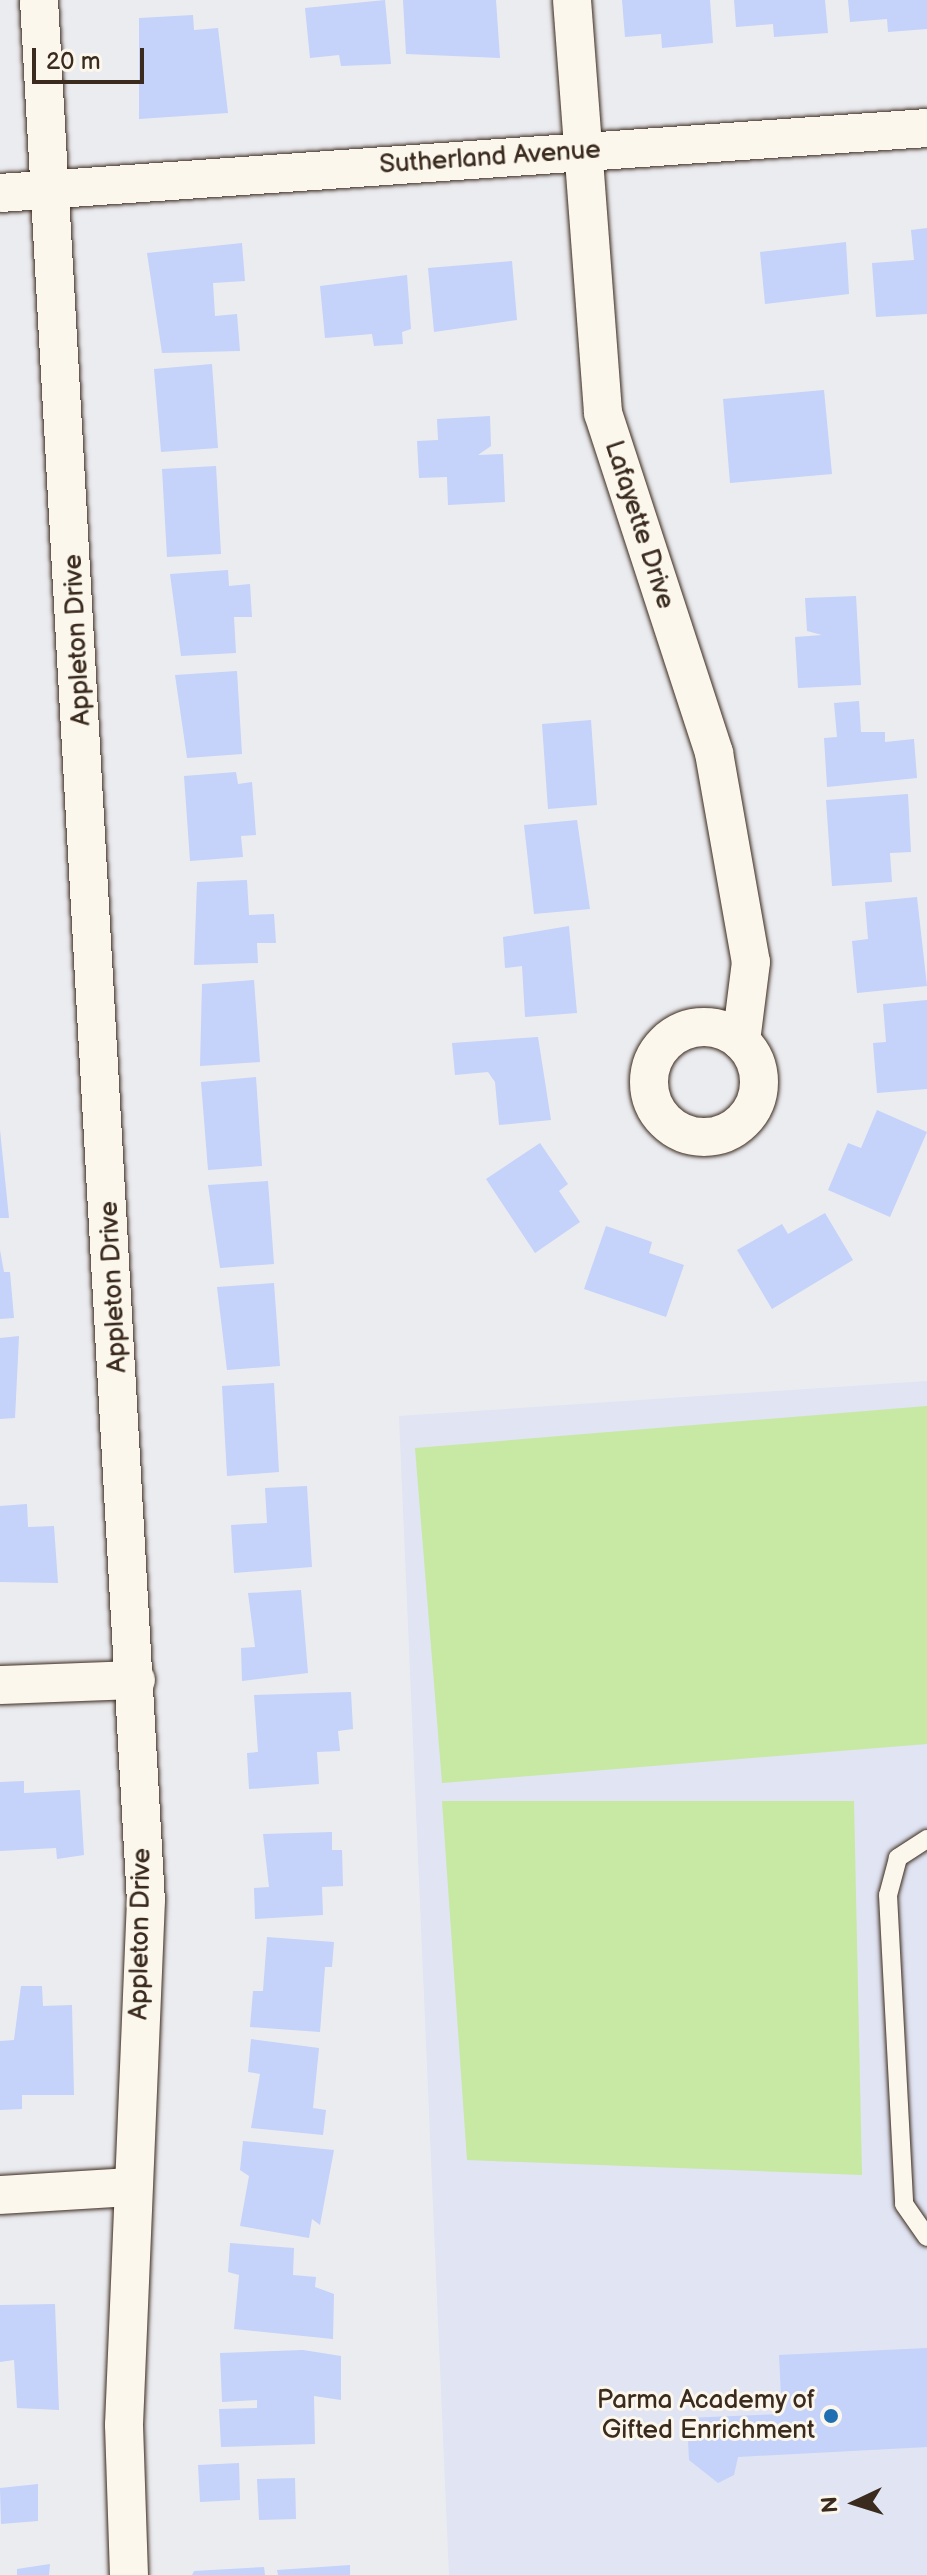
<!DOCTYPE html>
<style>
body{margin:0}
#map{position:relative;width:927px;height:2575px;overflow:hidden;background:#ebecf0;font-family:"Balsamiq Sans",sans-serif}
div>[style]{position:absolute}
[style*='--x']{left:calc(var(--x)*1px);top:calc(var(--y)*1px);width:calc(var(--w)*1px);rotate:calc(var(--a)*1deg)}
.built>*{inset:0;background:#e0e4f3}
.green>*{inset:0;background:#c7e9a3}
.building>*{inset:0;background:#c5d2f9}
.roads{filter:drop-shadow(0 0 2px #3b2a1e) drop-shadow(0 0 2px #3b2a1e)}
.lane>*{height:18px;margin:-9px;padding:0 9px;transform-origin:9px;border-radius:9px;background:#fbf7ec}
.street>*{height:38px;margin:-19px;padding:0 19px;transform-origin:19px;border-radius:19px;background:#fbf7ec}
.street>.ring{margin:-19px;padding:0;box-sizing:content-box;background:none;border:38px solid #fbf7ec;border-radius:50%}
.dots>*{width:22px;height:22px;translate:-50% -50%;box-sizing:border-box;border:4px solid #fbf7ec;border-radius:50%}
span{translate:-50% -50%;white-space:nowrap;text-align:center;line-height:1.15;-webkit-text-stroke:6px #fbf7ec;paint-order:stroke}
.street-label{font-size:26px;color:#3b2a1e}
.poi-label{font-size:26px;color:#3b2a1e}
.right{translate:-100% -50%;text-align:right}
.north{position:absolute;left:815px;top:2463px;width:80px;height:80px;-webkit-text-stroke:6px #fbf7ec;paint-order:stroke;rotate:266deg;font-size:22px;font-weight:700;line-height:32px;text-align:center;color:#3b2a1e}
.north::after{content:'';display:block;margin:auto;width:28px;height:36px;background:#3b2a1e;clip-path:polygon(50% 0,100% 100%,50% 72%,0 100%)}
.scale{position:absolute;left:32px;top:48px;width:112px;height:36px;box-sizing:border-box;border:4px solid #3b2a1e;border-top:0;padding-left:10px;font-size:24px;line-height:28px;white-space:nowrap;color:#3b2a1e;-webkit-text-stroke:6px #fbf7ec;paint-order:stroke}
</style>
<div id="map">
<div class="built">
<i style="clip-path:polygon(927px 1381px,927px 2575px,449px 2575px,399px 1416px)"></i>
</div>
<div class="green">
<i style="clip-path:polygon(927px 1406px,927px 1744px,442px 1783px,415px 1448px)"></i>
<i style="clip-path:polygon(442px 1801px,854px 1801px,862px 2175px,467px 2160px)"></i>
</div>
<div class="building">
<i style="clip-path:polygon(385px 0,391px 64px,341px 66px,339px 55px,310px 58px,305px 8px)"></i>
<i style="clip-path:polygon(403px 0,496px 0,500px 58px,406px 54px)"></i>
<i style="clip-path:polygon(622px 0,710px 0,713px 43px,662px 48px,661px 34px,625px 37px)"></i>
<i style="clip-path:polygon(734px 0,825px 0,828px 33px,774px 37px,773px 24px,736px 27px)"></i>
<i style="clip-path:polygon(848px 0,927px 0,927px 29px,888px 32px,887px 19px,850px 22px)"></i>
<i style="clip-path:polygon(193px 15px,194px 30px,218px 28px,228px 113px,139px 119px,139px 18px)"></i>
<i style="clip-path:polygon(927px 228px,927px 314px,876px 317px,872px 263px,914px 260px,911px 230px)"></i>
<i style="clip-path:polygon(846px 242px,849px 294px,765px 304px,760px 252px)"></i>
<i style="clip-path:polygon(242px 243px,245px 281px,213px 283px,215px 316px,237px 314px,240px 351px,162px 353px,147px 253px)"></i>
<i style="clip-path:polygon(512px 261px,517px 320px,434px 332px,428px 268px)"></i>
<i style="clip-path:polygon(407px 275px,411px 329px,402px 332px,403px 344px,374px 346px,372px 334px,325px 338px,320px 286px)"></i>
<i style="clip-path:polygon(212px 364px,218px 448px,161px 452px,154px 369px)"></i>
<i style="clip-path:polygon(824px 390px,832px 474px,730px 483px,723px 399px)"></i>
<i style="clip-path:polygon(490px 416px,491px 446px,478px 455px,503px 454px,505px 502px,448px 505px,447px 477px,419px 478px,417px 441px,438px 440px,437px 419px)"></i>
<i style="clip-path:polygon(216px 466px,221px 554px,167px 557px,162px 469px)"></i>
<i style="clip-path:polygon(228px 570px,229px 586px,250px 584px,252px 617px,234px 617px,236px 653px,181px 656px,170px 574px)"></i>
<i style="clip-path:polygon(856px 596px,861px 685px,798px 688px,795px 637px,822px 635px,807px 631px,805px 598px)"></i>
<i style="clip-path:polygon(237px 671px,242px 754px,187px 758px,175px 675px)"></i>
<i style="clip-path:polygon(859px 701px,861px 732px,885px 732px,885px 742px,914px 739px,917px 778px,827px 787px,824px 738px,837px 737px,834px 703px)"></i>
<i style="clip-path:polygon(591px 720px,597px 805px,548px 809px,542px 724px)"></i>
<i style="clip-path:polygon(236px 772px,238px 784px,252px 782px,256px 835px,241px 836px,243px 857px,190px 861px,184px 776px)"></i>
<i style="clip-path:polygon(908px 794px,911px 852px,890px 853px,892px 882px,832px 886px,826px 800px)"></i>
<i style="clip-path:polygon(577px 820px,590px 909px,534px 914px,524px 825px)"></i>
<i style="clip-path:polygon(247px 880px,249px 915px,274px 914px,276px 943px,257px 943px,258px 963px,194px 965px,197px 882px)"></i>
<i style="clip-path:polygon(917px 897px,927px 986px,857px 993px,852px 941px,868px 939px,865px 902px)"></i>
<i style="clip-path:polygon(569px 926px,577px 1013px,525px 1017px,522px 966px,505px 968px,503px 937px)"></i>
<i style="clip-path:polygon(254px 980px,260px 1062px,200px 1066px,202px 984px)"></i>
<i style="clip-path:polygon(927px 1000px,927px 1089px,877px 1093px,873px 1043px,886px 1042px,883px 1004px)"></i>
<i style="clip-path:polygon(538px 1037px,551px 1120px,499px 1125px,495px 1082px,488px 1072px,455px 1075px,452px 1043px)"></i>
<i style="clip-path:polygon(256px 1077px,262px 1166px,208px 1170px,201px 1082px)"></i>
<i style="clip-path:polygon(877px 1110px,927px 1132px,890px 1217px,828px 1190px,848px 1143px,861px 1148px)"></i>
<i style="clip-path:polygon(0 1130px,9px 1218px,0 1218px)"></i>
<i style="clip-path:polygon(540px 1143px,568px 1184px,559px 1191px,580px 1222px,535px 1253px,486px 1179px)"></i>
<i style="clip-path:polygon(268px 1181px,274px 1264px,220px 1268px,208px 1185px)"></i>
<i style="clip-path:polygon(825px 1213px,853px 1260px,772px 1309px,737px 1250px,782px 1224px,788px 1234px)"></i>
<i style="clip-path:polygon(606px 1226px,652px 1242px,649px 1253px,684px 1265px,666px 1317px,584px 1289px)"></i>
<i style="clip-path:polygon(0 1250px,4px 1272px,10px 1272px,14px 1318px,0 1319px)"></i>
<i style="clip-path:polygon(274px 1283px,280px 1366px,227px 1370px,217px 1287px)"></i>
<i style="clip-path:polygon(19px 1336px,15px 1418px,0 1419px,0 1338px)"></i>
<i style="clip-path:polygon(274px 1383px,279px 1472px,227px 1476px,222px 1386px)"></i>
<i style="clip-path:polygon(307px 1486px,312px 1567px,234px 1573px,231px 1525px,267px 1523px,265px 1488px)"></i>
<i style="clip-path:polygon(27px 1504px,28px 1527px,54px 1526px,58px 1583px,0 1582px,0 1506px)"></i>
<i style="clip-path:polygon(301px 1590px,308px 1673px,242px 1681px,241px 1648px,255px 1647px,248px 1593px)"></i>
<i style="clip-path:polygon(351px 1692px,353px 1729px,338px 1731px,340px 1751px,317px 1752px,319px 1784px,249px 1789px,247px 1753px,258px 1752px,254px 1695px)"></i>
<i style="clip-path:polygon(24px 1781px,24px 1793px,80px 1790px,84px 1855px,57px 1859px,56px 1848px,0 1851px,0 1782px)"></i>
<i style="clip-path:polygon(332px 1832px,332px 1850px,342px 1850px,343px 1886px,322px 1887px,323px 1915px,255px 1919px,254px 1888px,269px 1887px,263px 1834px)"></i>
<i style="clip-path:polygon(267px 1937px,334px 1942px,332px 1967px,325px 1967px,320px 2032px,250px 2027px,253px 1991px,263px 1991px)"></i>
<i style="clip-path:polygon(21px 1986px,42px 1986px,43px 2006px,72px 2005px,74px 2095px,22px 2095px,22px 2109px,0 2110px,0 2041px,14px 2040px)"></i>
<i style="clip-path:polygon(251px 2039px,319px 2048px,313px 2108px,326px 2110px,323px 2135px,251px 2128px,260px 2074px,248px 2072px)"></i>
<i style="clip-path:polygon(243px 2141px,334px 2150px,320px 2225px,312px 2219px,309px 2238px,240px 2226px,249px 2176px,240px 2170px)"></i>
<i style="clip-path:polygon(230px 2243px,294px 2248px,293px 2275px,316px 2277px,315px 2287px,334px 2294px,333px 2339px,234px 2329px,239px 2275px,228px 2272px)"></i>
<i style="clip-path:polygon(55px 2304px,59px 2410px,17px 2408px,14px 2360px,0 2362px,0 2305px)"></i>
<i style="clip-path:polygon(927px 2348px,927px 2447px,738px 2457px,734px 2475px,718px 2483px,689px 2460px,687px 2418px,782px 2414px,779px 2355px)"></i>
<i style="clip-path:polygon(303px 2350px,341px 2356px,341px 2400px,314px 2396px,315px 2444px,221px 2447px,219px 2409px,257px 2408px,257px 2400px,222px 2402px,220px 2353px)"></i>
<i style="clip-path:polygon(239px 2463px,240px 2500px,200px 2502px,198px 2465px)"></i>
<i style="clip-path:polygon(295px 2478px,296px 2519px,259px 2520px,257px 2479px)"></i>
<i style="clip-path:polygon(38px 2484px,38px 2521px,1px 2524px,0 2488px)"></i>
<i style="clip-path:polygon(50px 2564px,49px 2575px,17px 2575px,17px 2569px)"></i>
<i style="clip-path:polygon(350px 2565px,350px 2575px,278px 2575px,277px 2570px)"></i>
<i style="clip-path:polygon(264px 2567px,265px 2575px,192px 2575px,194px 2571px)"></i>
</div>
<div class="roads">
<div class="lane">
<i style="--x:927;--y:1839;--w:35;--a:147"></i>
<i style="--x:898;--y:1858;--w:38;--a:105"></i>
<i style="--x:888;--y:1895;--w:309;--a:87"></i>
<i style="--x:904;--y:2204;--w:40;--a:55.1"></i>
</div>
<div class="street">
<i style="--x:39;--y:0;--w:1903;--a:86.78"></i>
<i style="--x:146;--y:1900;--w:525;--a:92.4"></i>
<i style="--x:124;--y:2425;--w:150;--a:88.1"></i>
<i style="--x:572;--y:0;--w:414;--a:85.7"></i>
<i style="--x:603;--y:413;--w:358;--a:71.9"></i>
<i style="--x:714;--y:753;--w:212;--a:80"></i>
<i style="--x:751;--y:962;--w:80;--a:97.2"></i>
<i style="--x:0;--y:193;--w:929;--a:-4.01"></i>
<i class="ring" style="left:649px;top:1027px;width:72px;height:72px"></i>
<i style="--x:0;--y:1685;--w:136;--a:-2.1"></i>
<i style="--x:0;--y:2195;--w:132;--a:-3.5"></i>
</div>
</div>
<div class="dots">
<i style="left:831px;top:2416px;background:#1f6fb2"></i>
</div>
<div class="street-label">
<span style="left:490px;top:158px;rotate:-4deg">Sutherland Avenue</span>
<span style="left:639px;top:525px;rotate:72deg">Lafayette Drive</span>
<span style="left:78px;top:640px;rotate:-93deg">Appleton Drive</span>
<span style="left:114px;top:1287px;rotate:-93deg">Appleton Drive</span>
<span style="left:141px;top:1934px;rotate:-89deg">Appleton Drive</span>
</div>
<div class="poi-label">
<span class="right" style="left:815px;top:2416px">Parma Academy of<br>Gifted Enrichment</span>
</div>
<div class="north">N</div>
<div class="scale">20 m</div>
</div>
